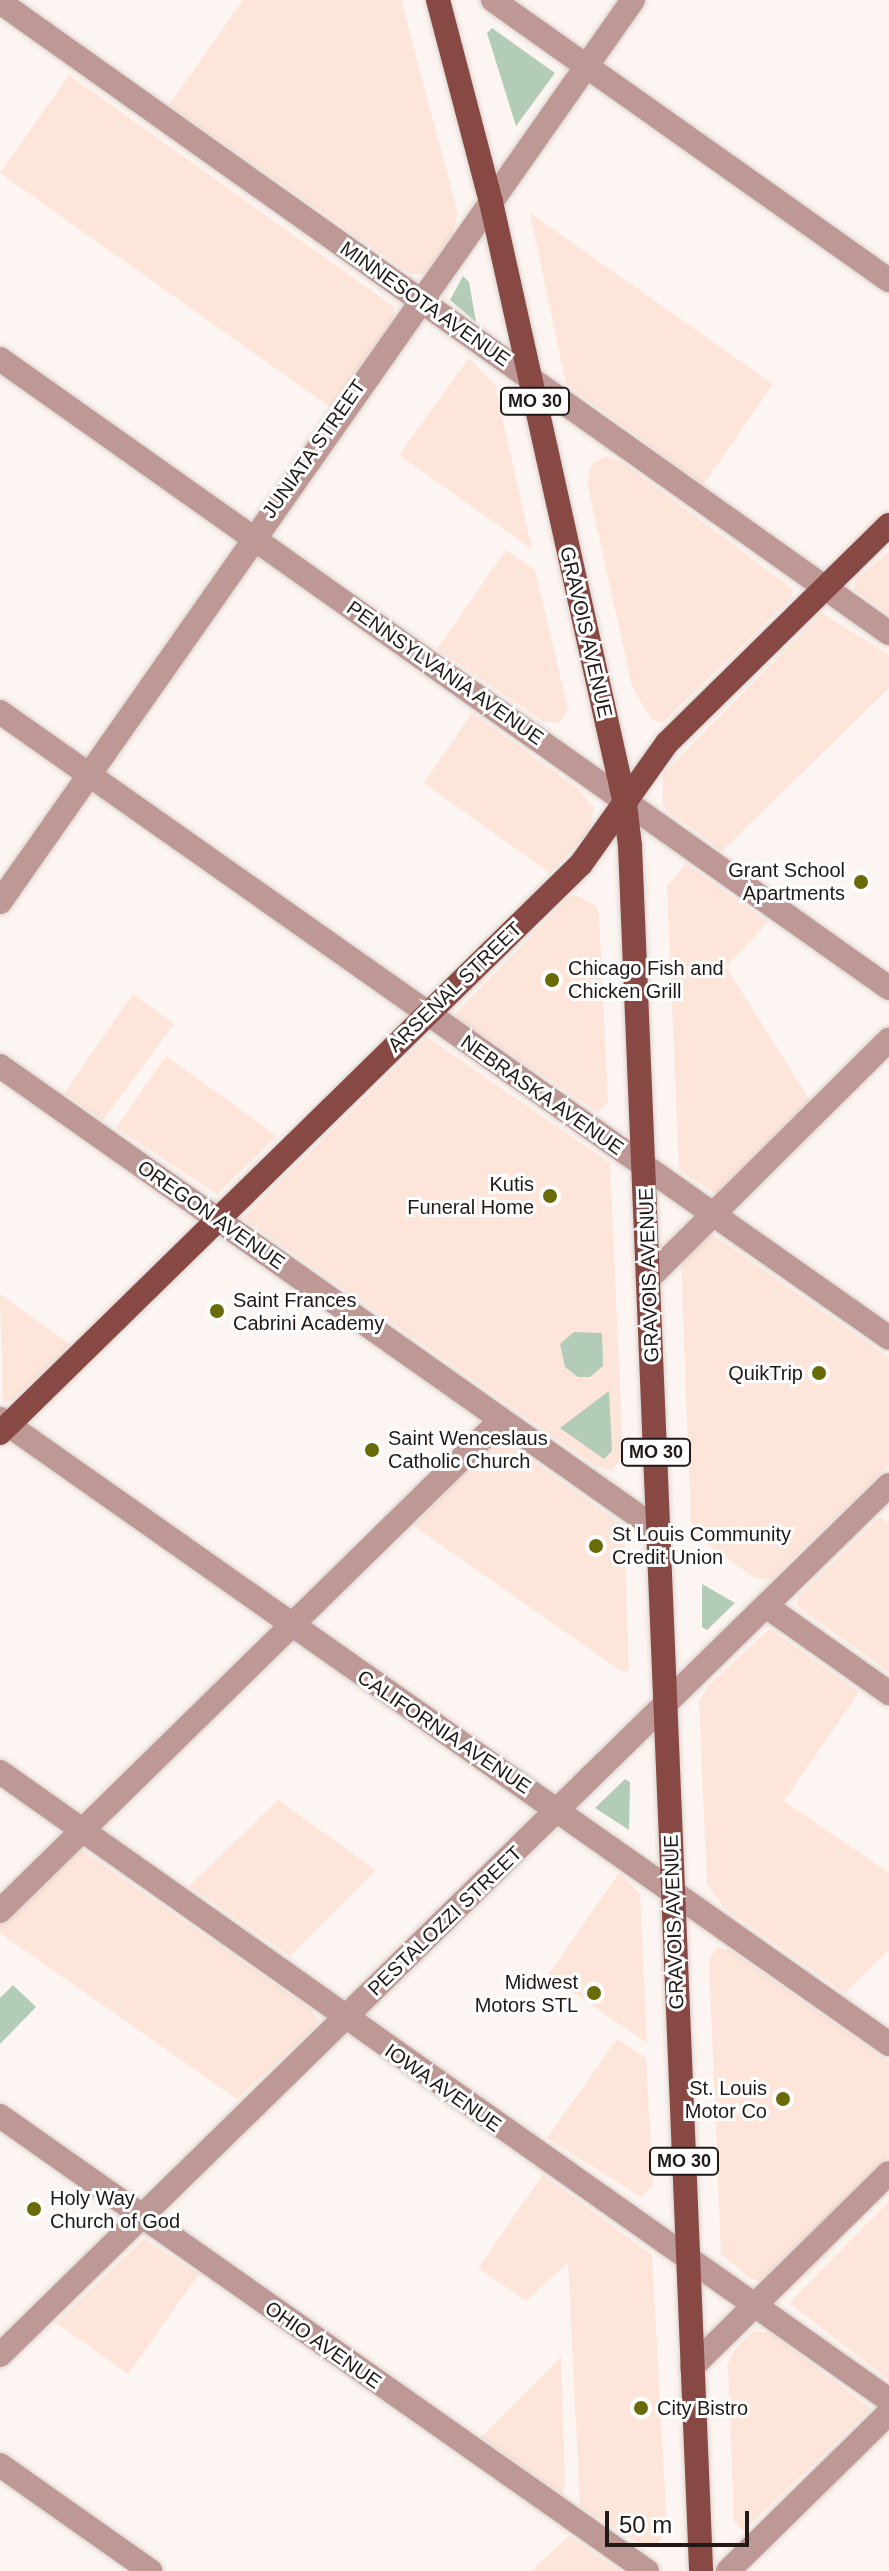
<!DOCTYPE html>
<style>
body{margin:0}
#map{position:relative;width:889px;height:2571px;overflow:hidden;background:#fdf5f1;font-family:Helvetica,sans-serif}
div>[style]{position:absolute}
[style*='--x']{left:calc(var(--x)*1px);top:calc(var(--y)*1px);width:calc(var(--w)*1px);rotate:calc(var(--a)*1deg)}
.built>*{inset:0;background:#fde5da}
.green>*{inset:0;background:#b3ccb8}
.roads{filter:drop-shadow(0 0 2px #dad2ce) drop-shadow(0 0 2px #dad2ce)}
.minor>*{height:24px;margin:-12px;padding:0 12px;transform-origin:12px;border-radius:12px;background:#bd9894}
.major>*{height:24px;margin:-12px;padding:0 12px;transform-origin:12px;border-radius:12px;background:#884944}
.dots>*{width:22px;height:22px;translate:-50% -50%;box-sizing:border-box;border:4px solid #fff;border-radius:50%}
span{translate:-50% -50%;white-space:nowrap;text-align:center;line-height:1.15;-webkit-text-stroke:6px #fff;paint-order:stroke}
.shield-label span{padding:2px 6px;background:#fff;border:2px solid;border-radius:6px;-webkit-text-stroke-width:0}
.shield-label{font-size:18px;color:#201916;font-weight:700}
.street-label{font-size:20px;color:#201916}
.poi-label{font-size:20px;color:#201916}
.right{translate:-100% -50%;text-align:right}
.left{translate:0 -50%;text-align:left}
.scale{position:absolute;left:605px;top:2511px;width:144px;height:36px;box-sizing:border-box;border:4px solid #201916;border-top:0;padding-left:10px;font-size:24px;line-height:28px;white-space:nowrap;color:#201916;-webkit-text-stroke:6px #fff;paint-order:stroke}
</style>
<div id="map">
<div class="built">
<i style="clip-path:polygon(243px 0,401px 0,458px 214px,452px 235px,424px 274px,410px 274px,169px 105px)"></i>
<i style="clip-path:polygon(69px 75px,393px 306px,394px 321px,330px 407px,0 173px)"></i>
<i style="clip-path:polygon(530px 213px,773px 384px,703px 485px,566px 384px)"></i>
<i style="clip-path:polygon(469px 358px,495px 385px,532px 549px,399px 455px)"></i>
<i style="clip-path:polygon(606px 456px,623px 463px,793px 589px,791px 598px,662px 723px,651px 719px,632px 686px,587px 482px,592px 464px)"></i>
<i style="clip-path:polygon(506px 550px,535px 570px,568px 709px,559px 723px,543px 721px,437px 649px)"></i>
<i style="clip-path:polygon(888px 552px,889px 553px,889px 615px,854px 589px,855px 581px)"></i>
<i style="clip-path:polygon(822px 613px,889px 655px,889px 688px,722px 851px,663px 807px,663px 774px)"></i>
<i style="clip-path:polygon(472px 713px,578px 789px,594px 808px,589px 832px,550px 873px,424px 783px)"></i>
<i style="clip-path:polygon(686px 864px,768px 922px,726px 967px,811px 1102px,719px 1196px,679px 1170px,667px 886px)"></i>
<i style="clip-path:polygon(577px 895px,597px 907px,599px 916px,608px 1102px,598px 1112px,458px 1019px,456px 1013px,570px 896px)"></i>
<i style="clip-path:polygon(133px 994px,174px 1024px,103px 1120px,64px 1093px)"></i>
<i style="clip-path:polygon(427px 1037px,610px 1163px,623px 1455px,612px 1471px,597px 1467px,243px 1218px)"></i>
<i style="clip-path:polygon(166px 1056px,277px 1136px,217px 1194px,116px 1128px)"></i>
<i style="clip-path:polygon(709px 1232px,889px 1358px,889px 1465px,771px 1580px,755px 1578px,699px 1538px,691px 1523px,681px 1261px)"></i>
<i style="clip-path:polygon(0 1294px,71px 1345px,11px 1401px,3px 1402px)"></i>
<i style="clip-path:polygon(501px 1439px,624px 1526px,629px 1671px,621px 1671px,414px 1526px,493px 1441px)"></i>
<i style="clip-path:polygon(880px 1517px,889px 1524px,889px 1672px,797px 1606px,798px 1597px)"></i>
<i style="clip-path:polygon(770px 1629px,859px 1692px,784px 1801px,889px 1873px,889px 1950px,845px 1993px,724px 1908px,707px 1884px,699px 1702px,707px 1687px)"></i>
<i style="clip-path:polygon(278px 1800px,376px 1870px,290px 1956px,189px 1886px)"></i>
<i style="clip-path:polygon(81px 1850px,312px 2010px,318px 2020px,314px 2028px,237px 2099px,0 1933px,0 1924px)"></i>
<i style="clip-path:polygon(619px 1873px,640px 1894px,647px 2043px,548px 1975px)"></i>
<i style="clip-path:polygon(716px 1948px,730px 1950px,889px 2062px,889px 2156px,761px 2281px,751px 2279px,721px 2254px,709px 1960px)"></i>
<i style="clip-path:polygon(617px 2039px,646px 2058px,653px 2185px,641px 2197px,547px 2138px)"></i>
<i style="clip-path:polygon(543px 2175px,652px 2255px,667px 2530px,655px 2547px,642px 2546px,580px 2506px,568px 2262px,526px 2301px,478px 2268px)"></i>
<i style="clip-path:polygon(889px 2201px,889px 2380px,789px 2303px)"></i>
<i style="clip-path:polygon(144px 2239px,199px 2274px,128px 2374px,56px 2323px)"></i>
<i style="clip-path:polygon(753px 2331px,770px 2333px,871px 2409px,743px 2531px,734px 2521px,728px 2364px,734px 2350px)"></i>
<i style="clip-path:polygon(561px 2357px,565px 2485px,562px 2495px,481px 2437px)"></i>
<i style="clip-path:polygon(569px 2536px,620px 2571px,531px 2571px)"></i>
</div>
<div class="green">
<i style="clip-path:polygon(492px 28px,555px 73px,516px 126px,487px 33px)"></i>
<i style="clip-path:polygon(463px 276px,469px 282px,476px 322px,450px 300px)"></i>
<i style="clip-path:polygon(574px 1332px,602px 1333px,603px 1366px,590px 1377px,578px 1377px,565px 1367px,560px 1344px)"></i>
<i style="clip-path:polygon(609px 1391px,612px 1451px,604px 1459px,560px 1428px)"></i>
<i style="clip-path:polygon(702px 1584px,735px 1603px,707px 1630px,702px 1627px)"></i>
<i style="clip-path:polygon(625px 1779px,630px 1782px,629px 1830px,595px 1808px)"></i>
<i style="clip-path:polygon(13px 1985px,36px 2007px,0 2044px,0 1998px)"></i>
</div>
<div class="roads">
<div class="minor">
<i style="--x:493;--y:0;--w:485;--a:35.3"></i>
<i style="--x:0;--y:2;--w:1090;--a:35.37"></i>
<i style="--x:0;--y:359;--w:1089;--a:35.28"></i>
<i style="--x:0;--y:712;--w:1087;--a:35.15"></i>
<i style="--x:0;--y:902;--w:1102;--a:-54.94"></i>
<i style="--x:0;--y:1066;--w:805;--a:35.19"></i>
<i style="--x:649;--y:1278;--w:338;--a:-44.8"></i>
<i style="--x:0;--y:1419;--w:1087;--a:35.11"></i>
<i style="--x:766;--y:1606;--w:151;--a:35.3"></i>
<i style="--x:0;--y:1772;--w:1088;--a:35.24"></i>
<i style="--x:0;--y:1911;--w:701;--a:-44.42"></i>
<i style="--x:0;--y:2116;--w:791;--a:35.12"></i>
<i style="--x:0;--y:2355;--w:1244;--a:-44.38"></i>
<i style="--x:692;--y:2367;--w:276;--a:-44.6"></i>
<i style="--x:0;--y:2465;--w:184;--a:35.2"></i>
<i style="--x:728;--y:2571;--w:226;--a:-44.5"></i>
</div>
<div class="major">
<i style="--x:438;--y:0;--w:209;--a:75.3"></i>
<i style="--x:491;--y:202;--w:617;--a:77.45"></i>
<i style="--x:625;--y:804;--w:42;--a:83.2"></i>
<i style="--x:630;--y:846;--w:1726;--a:87.64"></i>
<i style="--x:0;--y:1433;--w:813;--a:-44.4"></i>
<i style="--x:581;--y:864;--w:148;--a:-54.6"></i>
<i style="--x:667;--y:743;--w:311;--a:-44.5"></i>
</div>
</div>
<div class="dots">
<i style="left:861px;top:882px;background:#696a08"></i>
<i style="left:552px;top:980px;background:#696a08"></i>
<i style="left:550px;top:1196px;background:#696a08"></i>
<i style="left:217px;top:1311px;background:#696a08"></i>
<i style="left:819px;top:1373px;background:#696a08"></i>
<i style="left:372px;top:1450px;background:#696a08"></i>
<i style="left:596px;top:1546px;background:#696a08"></i>
<i style="left:594px;top:1993px;background:#696a08"></i>
<i style="left:783px;top:2099px;background:#696a08"></i>
<i style="left:34px;top:2209px;background:#696a08"></i>
<i style="left:641px;top:2408px;background:#696a08"></i>
</div>
<div class="shield-label">
<span style="left:535px;top:401px">MO 30</span>
<span style="left:656px;top:1452px">MO 30</span>
<span style="left:684px;top:2161px">MO 30</span>
</div>
<div class="street-label">
<span style="left:425px;top:304px;rotate:35deg">MINNESOTA AVENUE</span>
<span style="left:314px;top:449px;rotate:-55deg">JUNIATA STREET</span>
<span style="left:586px;top:632px;rotate:77deg">GRAVOIS AVENUE</span>
<span style="left:445px;top:673px;rotate:35deg">PENNSYLVANIA AVENUE</span>
<span style="left:455px;top:987px;rotate:-44deg">ARSENAL STREET</span>
<span style="left:542px;top:1095px;rotate:35deg">NEBRASKA AVENUE</span>
<span style="left:211px;top:1215px;rotate:35deg">OREGON AVENUE</span>
<span style="left:649px;top:1275px;rotate:-92deg">GRAVOIS AVENUE</span>
<span style="left:444px;top:1732px;rotate:34deg">CALIFORNIA AVENUE</span>
<span style="left:445px;top:1921px;rotate:-44deg">PESTALOZZI STREET</span>
<span style="left:674px;top:1922px;rotate:-92deg">GRAVOIS AVENUE</span>
<span style="left:443px;top:2088px;rotate:35deg">IOWA AVENUE</span>
<span style="left:323px;top:2345px;rotate:35deg">OHIO AVENUE</span>
</div>
<div class="poi-label">
<span class="right" style="left:845px;top:882px">Grant School<br>Apartments</span>
<span class="left" style="left:568px;top:980px">Chicago Fish and<br>Chicken Grill</span>
<span class="right" style="left:534px;top:1196px">Kutis<br>Funeral Home</span>
<span class="left" style="left:233px;top:1312px">Saint Frances<br>Cabrini Academy</span>
<span class="right" style="left:803px;top:1373px">QuikTrip</span>
<span class="left" style="left:388px;top:1450px">Saint Wenceslaus<br>Catholic Church</span>
<span class="left" style="left:612px;top:1546px">St Louis Community<br>Credit Union</span>
<span class="right" style="left:578px;top:1994px">Midwest<br>Motors STL</span>
<span class="right" style="left:767px;top:2100px">St. Louis<br>Motor Co</span>
<span class="left" style="left:50px;top:2210px">Holy Way<br>Church of God</span>
<span class="left" style="left:657px;top:2408px">City Bistro</span>
</div>
<div class="scale">50 m</div>
</div>
